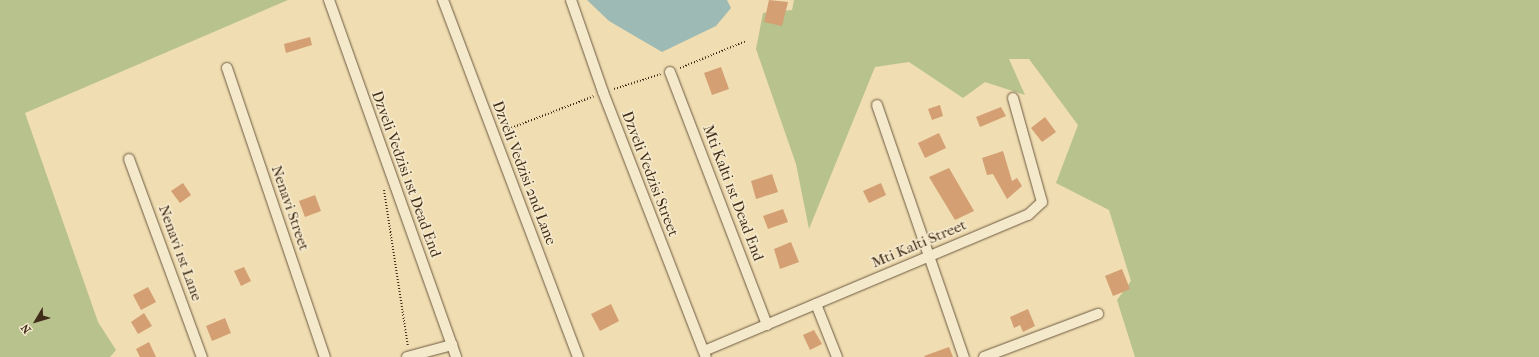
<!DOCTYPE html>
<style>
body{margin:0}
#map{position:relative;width:1539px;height:357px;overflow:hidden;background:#f0ddb1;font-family:"IM FELL French Canon",serif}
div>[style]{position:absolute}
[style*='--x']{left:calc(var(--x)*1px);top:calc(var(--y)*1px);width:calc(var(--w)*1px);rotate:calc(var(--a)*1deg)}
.green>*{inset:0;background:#b7c28d}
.water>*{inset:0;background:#9dbab5}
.building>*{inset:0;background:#d39f73}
.path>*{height:2px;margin-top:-1px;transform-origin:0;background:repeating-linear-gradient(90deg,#402d1a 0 1px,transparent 0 3px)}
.roads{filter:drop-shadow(0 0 1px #6c5940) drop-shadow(0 0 1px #6c5940)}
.street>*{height:10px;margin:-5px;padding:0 5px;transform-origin:5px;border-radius:5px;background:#f5e9cc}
span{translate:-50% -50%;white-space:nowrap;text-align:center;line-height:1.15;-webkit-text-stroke:3.5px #f5e9cc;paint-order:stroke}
.street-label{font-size:15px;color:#402d1a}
.north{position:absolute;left:16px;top:301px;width:40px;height:40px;-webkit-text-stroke:3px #f5e9cc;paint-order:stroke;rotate:232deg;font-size:11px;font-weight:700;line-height:16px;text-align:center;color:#402d1a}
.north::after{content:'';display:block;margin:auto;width:14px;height:18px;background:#402d1a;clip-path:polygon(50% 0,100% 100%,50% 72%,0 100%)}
</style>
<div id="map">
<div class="green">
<i style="clip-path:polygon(0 0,288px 0,25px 113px,98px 322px,116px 350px,110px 357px,0 357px)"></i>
<i style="clip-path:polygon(794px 0,1539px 0,1539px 357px,1135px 357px,1117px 300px,1131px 281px,1109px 210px,1056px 183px,1078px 125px,1029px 59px,1009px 59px,1025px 95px,985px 82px,963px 98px,909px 62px,875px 67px,809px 229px,796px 164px,756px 49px,763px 13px,792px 10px)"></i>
</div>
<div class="water">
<i style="clip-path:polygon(587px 0,727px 0,731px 8px,716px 26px,662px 52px,609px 21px)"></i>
</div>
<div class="building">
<i style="clip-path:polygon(769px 0,788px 2px,782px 26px,764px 22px)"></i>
<i style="clip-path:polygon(310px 37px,312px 45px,286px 53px,284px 44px)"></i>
<i style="clip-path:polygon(721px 67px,729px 89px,712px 95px,704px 73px)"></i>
<i style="clip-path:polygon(940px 105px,943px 116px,932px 120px,928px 109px)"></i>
<i style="clip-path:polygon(1001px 107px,1006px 116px,980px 127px,976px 117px)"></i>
<i style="clip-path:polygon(1045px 117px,1056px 132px,1042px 142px,1031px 128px)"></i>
<i style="clip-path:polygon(939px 133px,946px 148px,925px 158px,918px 143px)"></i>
<i style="clip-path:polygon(1003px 151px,1012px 181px,1017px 178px,1022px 186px,1007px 199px,993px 174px,987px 175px,982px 158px)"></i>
<i style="clip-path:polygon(949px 168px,974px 211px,955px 220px,929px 177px)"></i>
<i style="clip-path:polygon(772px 174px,778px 192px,756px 199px,751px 181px)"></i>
<i style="clip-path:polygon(183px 183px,191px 195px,180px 203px,171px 191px)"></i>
<i style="clip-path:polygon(881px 183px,886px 195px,869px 203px,863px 191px)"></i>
<i style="clip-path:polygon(315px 195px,321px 211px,305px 217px,299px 201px)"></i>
<i style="clip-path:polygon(783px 209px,788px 222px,768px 229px,763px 216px)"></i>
<i style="clip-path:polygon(791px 242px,799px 262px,780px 269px,774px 249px)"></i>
<i style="clip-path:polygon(244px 267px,251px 281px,241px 286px,234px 271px)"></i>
<i style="clip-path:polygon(1122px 269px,1130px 289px,1113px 296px,1105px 276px)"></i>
<i style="clip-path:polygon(148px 287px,156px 302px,141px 310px,133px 295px)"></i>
<i style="clip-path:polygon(611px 304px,619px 321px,600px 331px,591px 314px)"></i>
<i style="clip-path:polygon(1028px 309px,1035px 326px,1023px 332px,1020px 325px,1014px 328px,1010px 317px)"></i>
<i style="clip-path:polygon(144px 313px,152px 326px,138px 334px,131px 322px)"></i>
<i style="clip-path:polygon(225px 318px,231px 333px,212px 341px,206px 326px)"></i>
<i style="clip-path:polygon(814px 330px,822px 344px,810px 350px,803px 335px)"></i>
<i style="clip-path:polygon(149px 342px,156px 357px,140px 357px,136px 349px)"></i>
<i style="clip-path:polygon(949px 347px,953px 357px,925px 357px,924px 356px)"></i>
</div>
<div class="path">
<i style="--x:680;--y:68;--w:71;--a:-22.2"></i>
<i style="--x:614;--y:89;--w:49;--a:-17.7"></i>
<i style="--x:503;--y:131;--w:97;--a:-21"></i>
<i style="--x:384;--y:190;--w:158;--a:81.3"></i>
</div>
<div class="roads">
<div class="street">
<i style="--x:329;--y:0;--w:379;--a:70.4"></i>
<i style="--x:443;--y:0;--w:382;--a:69.3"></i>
<i style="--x:571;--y:0;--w:97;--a:70.8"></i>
<i style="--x:603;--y:92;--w:284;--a:68.8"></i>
<i style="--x:227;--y:68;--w:305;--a:71.3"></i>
<i style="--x:670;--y:72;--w:271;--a:69"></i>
<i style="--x:877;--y:105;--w:267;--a:71"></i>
<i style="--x:129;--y:159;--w:211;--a:69.8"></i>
<i style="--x:816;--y:304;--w:57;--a:68.4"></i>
<i style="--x:704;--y:351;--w:351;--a:-22.8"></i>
<i style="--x:1028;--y:215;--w:19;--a:-43"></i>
<i style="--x:1042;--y:202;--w:108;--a:-105.6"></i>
<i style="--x:407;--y:357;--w:47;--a:-14.9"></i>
<i style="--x:984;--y:357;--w:122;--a:-20.7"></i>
</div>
</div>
<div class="street-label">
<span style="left:524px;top:173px;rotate:69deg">Dzveli Vedzisi 2nd Lane</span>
<span style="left:406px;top:174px;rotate:70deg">Dzveli Vedzisi 1st Dead End</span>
<span style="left:650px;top:174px;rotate:69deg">Dzveli Vedzisi Street</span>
<span style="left:733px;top:193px;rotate:69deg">Mti Kalti 1st Dead End</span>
<span style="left:290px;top:208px;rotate:71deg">Nenavi Street</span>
<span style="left:919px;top:244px;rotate:-23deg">Mti Kalti Street</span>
<span style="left:180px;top:253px;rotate:70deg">Nenavi 1st Lane</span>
</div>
<div class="north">N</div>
</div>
